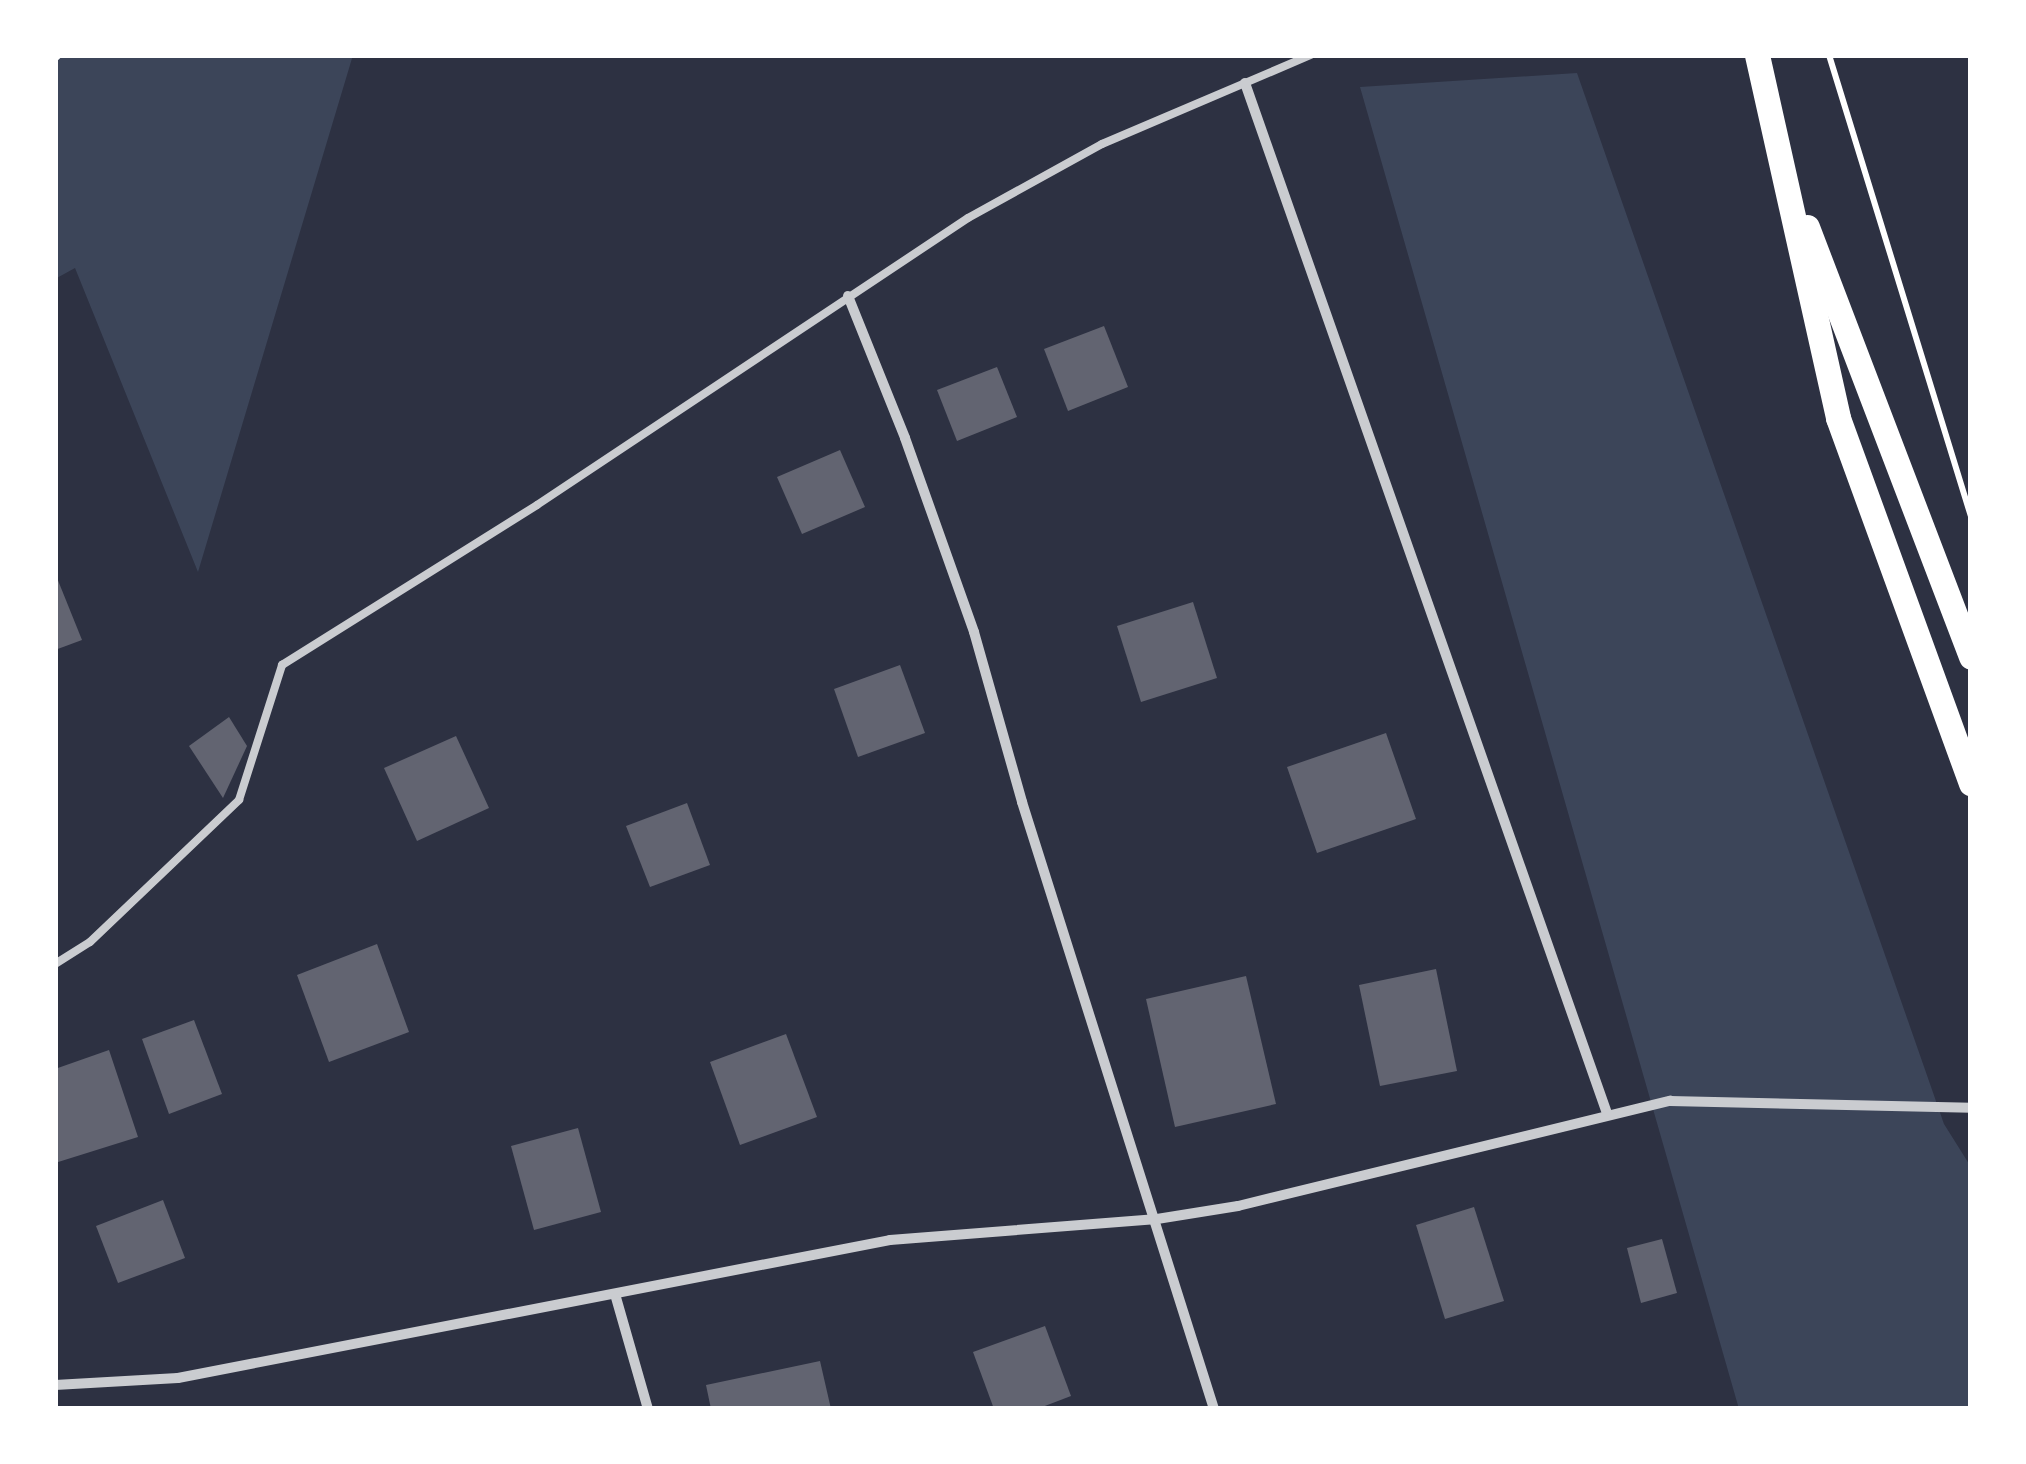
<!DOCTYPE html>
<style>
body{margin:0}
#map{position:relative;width:2026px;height:1464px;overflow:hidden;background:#2d3142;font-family:"DejaVu Sans",sans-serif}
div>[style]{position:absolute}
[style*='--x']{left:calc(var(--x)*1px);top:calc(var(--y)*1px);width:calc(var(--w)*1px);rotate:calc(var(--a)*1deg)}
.green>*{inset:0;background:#3c4559}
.building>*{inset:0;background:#626471}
.path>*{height:6px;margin:-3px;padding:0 3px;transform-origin:3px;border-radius:3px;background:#fff}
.service>*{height:8px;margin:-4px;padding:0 4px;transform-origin:4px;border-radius:4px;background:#caccd0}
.minor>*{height:10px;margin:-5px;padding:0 5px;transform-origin:5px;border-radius:5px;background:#caccd0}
.primary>*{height:25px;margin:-12.5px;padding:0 12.5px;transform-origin:12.5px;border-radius:12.5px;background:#fff}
span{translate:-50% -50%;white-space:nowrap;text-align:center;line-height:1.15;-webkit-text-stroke:8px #fff;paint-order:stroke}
.frame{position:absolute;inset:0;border:58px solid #fff;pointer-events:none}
</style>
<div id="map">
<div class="green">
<i style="clip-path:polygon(55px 55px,353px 55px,198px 572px,75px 268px,55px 279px)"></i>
<i style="clip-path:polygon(1577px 73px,1944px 1124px,1971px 1167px,1971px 1409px,1739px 1409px,1360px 87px)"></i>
</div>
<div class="building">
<i style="clip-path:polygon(1104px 326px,1128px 387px,1068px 411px,1044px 349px)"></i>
<i style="clip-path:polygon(997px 367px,1017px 417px,957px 441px,937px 390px)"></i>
<i style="clip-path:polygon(840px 450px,865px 507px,802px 534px,777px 477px)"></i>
<i style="clip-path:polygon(55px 573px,82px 640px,55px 650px)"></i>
<i style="clip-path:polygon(1193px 602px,1217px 678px,1141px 702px,1117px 626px)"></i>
<i style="clip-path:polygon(900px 665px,925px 733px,858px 757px,834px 689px)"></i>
<i style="clip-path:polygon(229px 717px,247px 746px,223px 798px,189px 746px)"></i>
<i style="clip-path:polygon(1386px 733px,1416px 819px,1317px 853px,1287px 767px)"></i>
<i style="clip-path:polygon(456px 736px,489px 808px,417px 841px,384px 768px)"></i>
<i style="clip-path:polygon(687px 803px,710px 865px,650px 887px,626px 826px)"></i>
<i style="clip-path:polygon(377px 944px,409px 1032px,329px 1062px,297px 975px)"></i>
<i style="clip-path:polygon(1436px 969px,1457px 1071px,1380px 1086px,1359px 985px)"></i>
<i style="clip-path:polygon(1246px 976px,1276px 1104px,1175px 1127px,1146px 999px)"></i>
<i style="clip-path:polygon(194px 1020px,222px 1094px,169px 1114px,142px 1039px)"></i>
<i style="clip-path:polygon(786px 1034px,817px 1117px,740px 1145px,710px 1062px)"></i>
<i style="clip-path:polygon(109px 1050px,138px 1137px,55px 1163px,55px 1069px)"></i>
<i style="clip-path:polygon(578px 1128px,601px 1212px,534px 1230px,511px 1146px)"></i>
<i style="clip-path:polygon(163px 1200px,185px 1258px,118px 1283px,96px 1226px)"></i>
<i style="clip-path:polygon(1474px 1207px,1504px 1301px,1445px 1319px,1416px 1225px)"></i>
<i style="clip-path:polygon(1662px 1239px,1677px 1293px,1641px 1303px,1627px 1248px)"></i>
<i style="clip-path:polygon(1045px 1326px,1071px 1396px,1037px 1409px,994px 1409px,973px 1352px)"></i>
<i style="clip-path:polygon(820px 1361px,831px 1409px,711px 1409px,706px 1385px)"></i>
</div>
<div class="path">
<i style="--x:1829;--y:55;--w:482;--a:72.9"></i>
<i style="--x:55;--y:59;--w:6;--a:-45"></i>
</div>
<div class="service">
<i style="--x:55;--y:964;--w:41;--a:-32.2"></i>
<i style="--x:90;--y:942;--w:206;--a:-43.6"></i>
<i style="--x:239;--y:800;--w:142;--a:-72.3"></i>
<i style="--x:282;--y:665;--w:301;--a:-32.1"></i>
<i style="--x:537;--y:505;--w:518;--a:-33.66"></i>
<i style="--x:968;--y:218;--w:153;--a:-28.9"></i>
<i style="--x:1102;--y:144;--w:227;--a:-23.1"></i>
</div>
<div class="minor">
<i style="--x:1245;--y:83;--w:1092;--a:70.64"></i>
<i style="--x:848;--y:296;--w:153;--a:68.1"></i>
<i style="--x:905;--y:438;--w:206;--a:70.4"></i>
<i style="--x:974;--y:632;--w:177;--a:74.2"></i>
<i style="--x:1022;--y:802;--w:637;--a:72.45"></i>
<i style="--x:615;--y:1294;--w:120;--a:74"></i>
<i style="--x:55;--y:1385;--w:123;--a:-3.3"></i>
<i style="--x:178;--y:1378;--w:725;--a:-10.97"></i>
<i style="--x:890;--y:1240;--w:268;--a:-4.5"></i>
<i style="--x:1157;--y:1219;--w:82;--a:-9.1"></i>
<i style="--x:1238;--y:1206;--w:445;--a:-13.7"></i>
<i style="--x:1670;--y:1101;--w:301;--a:1.3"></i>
</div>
<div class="primary">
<i style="--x:1757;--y:55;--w:372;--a:77.4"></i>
<i style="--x:1838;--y:418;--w:389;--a:70"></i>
<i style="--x:1807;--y:227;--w:460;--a:69.1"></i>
</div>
<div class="frame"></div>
</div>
